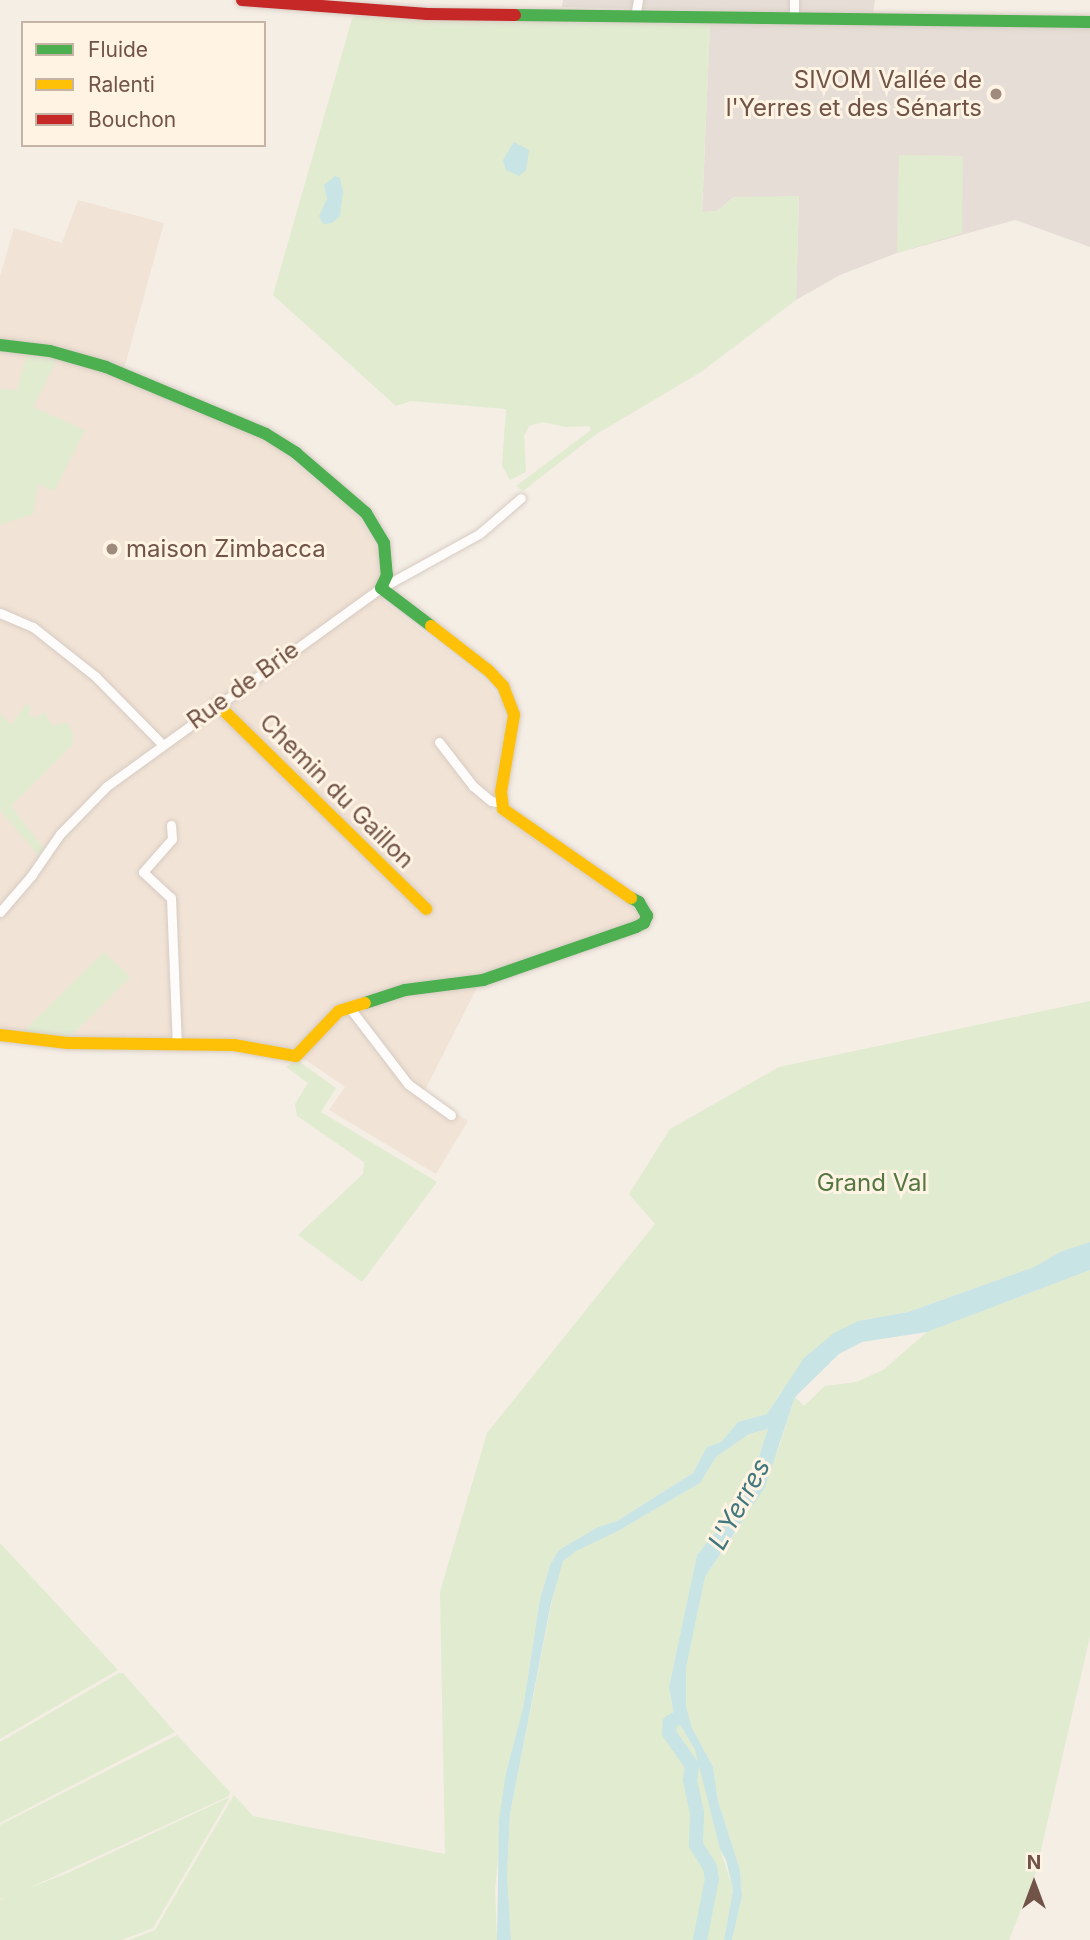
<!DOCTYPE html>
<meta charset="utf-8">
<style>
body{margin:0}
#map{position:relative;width:1090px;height:1940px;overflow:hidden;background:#f5eee5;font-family:Inter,sans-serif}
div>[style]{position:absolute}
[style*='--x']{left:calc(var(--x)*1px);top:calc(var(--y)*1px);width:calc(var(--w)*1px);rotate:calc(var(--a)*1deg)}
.residential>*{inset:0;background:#f1e3d5}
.industrial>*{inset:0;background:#e6ded6}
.green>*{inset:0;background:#e1ebd0}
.water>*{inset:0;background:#c8e4e4}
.river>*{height:14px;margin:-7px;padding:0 7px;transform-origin:7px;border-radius:7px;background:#c8e4e4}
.roads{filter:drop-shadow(0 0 2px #d6cbc3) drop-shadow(0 0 2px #d6cbc3)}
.street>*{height:9px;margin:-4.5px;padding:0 4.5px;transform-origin:4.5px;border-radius:4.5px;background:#fefcfb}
.fast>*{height:12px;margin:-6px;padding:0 6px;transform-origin:6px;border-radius:6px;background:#4caf50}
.slow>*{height:12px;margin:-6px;padding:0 6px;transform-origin:6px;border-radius:6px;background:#ffc107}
.jam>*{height:12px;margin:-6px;padding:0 6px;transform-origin:6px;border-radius:6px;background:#c62828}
.dots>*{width:19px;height:19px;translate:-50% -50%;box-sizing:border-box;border:4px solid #fff3e4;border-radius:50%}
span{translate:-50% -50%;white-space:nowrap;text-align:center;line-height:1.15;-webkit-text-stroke:6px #fff3e4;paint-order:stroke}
.poi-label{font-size:24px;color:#715447}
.right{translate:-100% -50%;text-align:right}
.left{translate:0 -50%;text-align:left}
.street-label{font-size:24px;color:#715447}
.park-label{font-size:24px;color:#537740}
.water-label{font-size:26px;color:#3f777e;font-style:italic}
.legend{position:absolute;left:21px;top:21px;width:245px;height:126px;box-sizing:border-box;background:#fff3e4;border:2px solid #c6b3a5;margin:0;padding:9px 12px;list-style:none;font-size:21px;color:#715447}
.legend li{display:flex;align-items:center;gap:14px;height:35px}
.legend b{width:35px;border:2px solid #c6b3a5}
.north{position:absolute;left:999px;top:1849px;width:70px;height:70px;-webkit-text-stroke:5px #fff3e4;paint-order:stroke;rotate:0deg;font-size:19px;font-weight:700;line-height:28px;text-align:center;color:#715447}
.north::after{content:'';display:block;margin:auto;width:24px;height:32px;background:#715447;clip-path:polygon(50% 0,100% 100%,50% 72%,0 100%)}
</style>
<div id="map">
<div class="residential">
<i style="clip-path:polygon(78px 200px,164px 223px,124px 369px,264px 437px,359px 517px,382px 558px,384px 602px,485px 680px,503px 704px,505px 724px,492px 810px,603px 886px,638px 904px,643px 922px,479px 984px,424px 1092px,468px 1121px,436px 1174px,329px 1110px,345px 1087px,303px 1058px,239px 1047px,0 1040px,0 276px,14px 228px,62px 243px)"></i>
</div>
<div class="industrial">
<i style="clip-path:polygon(563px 0,875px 0,873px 14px,562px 7px)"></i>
<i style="clip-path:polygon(1090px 22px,1090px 247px,1015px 220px,897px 253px,840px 275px,796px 300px,799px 197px,734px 197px,717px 211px,702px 213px,710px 23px)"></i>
</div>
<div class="green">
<i style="clip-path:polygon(357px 16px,710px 23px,702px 212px,717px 211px,734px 197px,799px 196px,796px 300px,701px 372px,595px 435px,523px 491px,516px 486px,591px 430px,589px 426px,565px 427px,543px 422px,529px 426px,524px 436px,526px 472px,510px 480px,502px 466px,506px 409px,411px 401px,396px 406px,273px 295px,352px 19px)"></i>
<i style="clip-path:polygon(899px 155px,963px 156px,962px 233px,897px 253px)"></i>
<i style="clip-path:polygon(28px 351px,58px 358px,33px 407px,85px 430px,54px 491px,38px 484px,33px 514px,0 525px,0 389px,17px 390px)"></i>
<i style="clip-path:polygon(27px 703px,31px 708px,27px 715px,36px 718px,44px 712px,53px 726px,67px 722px,73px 733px,72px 745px,11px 806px,44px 849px,39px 856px,0 810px,0 713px,11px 725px)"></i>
<i style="clip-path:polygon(104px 952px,130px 977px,69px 1038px,22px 1033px)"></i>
<i style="clip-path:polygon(1090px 1001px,1090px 1242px,1062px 1251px,1034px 1267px,908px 1312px,858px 1321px,781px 1392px,767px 1414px,738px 1422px,721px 1442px,707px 1447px,693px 1473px,617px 1521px,598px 1527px,559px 1550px,550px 1565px,540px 1599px,523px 1708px,506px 1773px,495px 1890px,497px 1940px,129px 1940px,155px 1930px,234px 1795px,253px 1816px,445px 1854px,440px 1592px,487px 1433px,655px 1224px,629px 1194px,670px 1129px,779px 1067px)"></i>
<i style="clip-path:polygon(297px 1060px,336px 1088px,321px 1112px,437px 1182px,362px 1282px,298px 1235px,363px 1174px,364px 1162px,297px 1116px,295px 1104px,308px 1083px,286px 1067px)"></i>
<i style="clip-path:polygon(1090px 1270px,1090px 1636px,1036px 1872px,1009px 1940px,732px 1940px,742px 1896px,740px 1870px,718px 1801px,713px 1767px,692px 1728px,686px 1706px,686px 1668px,705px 1577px,740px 1526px,779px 1447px,795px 1397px,804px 1406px,825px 1386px,857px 1382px,883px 1370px,927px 1332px)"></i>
<i style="clip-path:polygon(768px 1429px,753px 1475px,723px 1523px,697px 1555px,669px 1687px,674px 1715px,695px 1750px,706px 1783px,720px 1849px,733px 1889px,724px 1940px,511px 1940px,507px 1874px,510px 1814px,557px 1576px,563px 1561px,575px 1551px,618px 1531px,700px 1483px,716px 1457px,749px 1434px)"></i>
<i style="clip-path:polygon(0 1543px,118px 1670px,0 1739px)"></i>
<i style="clip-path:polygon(119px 1673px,123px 1673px,175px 1732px,0 1823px,0 1742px)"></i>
<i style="clip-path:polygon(177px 1735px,230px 1792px,229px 1796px,29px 1888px,68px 1873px,230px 1797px,153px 1928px,122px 1940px,0 1940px,0 1900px,8px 1897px,0 1899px,0 1825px)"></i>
</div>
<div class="water">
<i style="clip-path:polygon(514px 142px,529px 150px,526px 170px,519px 176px,506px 170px,503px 160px)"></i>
<i style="clip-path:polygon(335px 176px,340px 178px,343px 192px,340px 216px,332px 223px,323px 224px,319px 216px,327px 199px,324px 185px)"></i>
<i style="clip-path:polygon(1090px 1242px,1090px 1270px,927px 1332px,862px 1342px,839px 1354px,795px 1397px,765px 1487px,705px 1577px,686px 1668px,686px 1706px,692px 1728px,713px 1767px,718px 1801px,740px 1870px,742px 1896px,732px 1940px,724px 1940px,733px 1890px,726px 1860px,720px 1849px,695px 1750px,674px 1715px,669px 1687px,697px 1555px,723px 1523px,753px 1475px,768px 1429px,749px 1434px,716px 1457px,700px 1483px,618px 1531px,576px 1551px,563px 1561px,551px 1603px,510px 1814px,507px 1874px,511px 1940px,497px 1940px,499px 1820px,506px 1773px,523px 1708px,540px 1599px,550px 1565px,559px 1550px,598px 1527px,617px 1521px,693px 1473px,707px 1447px,721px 1442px,738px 1422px,767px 1414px,804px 1358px,834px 1333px,858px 1321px,908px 1312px,1034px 1267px,1062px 1251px)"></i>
</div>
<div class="river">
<i style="--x:681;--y:1716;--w:13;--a:151"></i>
<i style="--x:670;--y:1722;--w:11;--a:95"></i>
<i style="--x:669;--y:1733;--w:40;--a:55.1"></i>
<i style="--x:692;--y:1766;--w:14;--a:98"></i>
<i style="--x:690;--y:1780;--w:34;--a:78"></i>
<i style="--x:697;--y:1813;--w:32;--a:92"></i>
<i style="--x:696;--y:1845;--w:26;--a:58"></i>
<i style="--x:710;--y:1867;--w:12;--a:81"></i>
<i style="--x:712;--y:1879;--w:62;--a:101.1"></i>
</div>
<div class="roads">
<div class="street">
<i style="--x:635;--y:17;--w:17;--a:-80"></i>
<i style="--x:794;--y:18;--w:18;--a:-90"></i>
<i style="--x:0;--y:613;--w:36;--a:23"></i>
<i style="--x:33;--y:627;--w:79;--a:38.3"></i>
<i style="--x:95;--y:676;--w:95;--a:45.4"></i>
<i style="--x:439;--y:742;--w:56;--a:52.3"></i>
<i style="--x:473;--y:786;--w:23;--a:40"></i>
<i style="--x:491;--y:801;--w:10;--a:11"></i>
<i style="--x:171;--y:825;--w:14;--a:86"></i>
<i style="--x:172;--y:839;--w:44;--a:131.3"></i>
<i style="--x:143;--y:872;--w:38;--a:43"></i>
<i style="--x:171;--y:898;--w:147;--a:87.7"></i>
<i style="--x:0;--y:912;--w:48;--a:-49.3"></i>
<i style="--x:31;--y:876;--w:51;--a:-55.4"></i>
<i style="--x:60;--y:834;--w:67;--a:-45.6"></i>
<i style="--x:107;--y:786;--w:338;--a:-35.9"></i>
<i style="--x:381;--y:588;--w:112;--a:-28.9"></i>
<i style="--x:479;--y:534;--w:55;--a:-40.6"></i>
<i style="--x:349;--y:1007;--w:97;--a:52.5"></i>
<i style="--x:408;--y:1084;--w:53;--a:35.8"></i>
</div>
<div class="fast">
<i style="--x:515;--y:15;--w:575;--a:0.7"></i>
<i style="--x:0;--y:345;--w:50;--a:6.8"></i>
<i style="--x:50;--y:351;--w:58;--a:15.9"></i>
<i style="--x:106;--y:367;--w:173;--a:22.7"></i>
<i style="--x:266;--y:434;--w:36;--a:32"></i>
<i style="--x:296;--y:453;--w:92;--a:40.6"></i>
<i style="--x:366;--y:513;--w:35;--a:59"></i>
<i style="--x:384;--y:543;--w:32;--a:85"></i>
<i style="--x:387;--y:575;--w:14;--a:115"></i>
<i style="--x:381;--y:588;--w:63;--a:37.2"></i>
<i style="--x:365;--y:1003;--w:42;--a:-18"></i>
<i style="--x:405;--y:990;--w:79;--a:-7.3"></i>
<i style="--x:483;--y:980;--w:162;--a:-19.1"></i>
<i style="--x:636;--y:927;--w:9;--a:-27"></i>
<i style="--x:644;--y:923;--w:8;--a:-67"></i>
<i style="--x:647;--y:916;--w:16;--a:-120"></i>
<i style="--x:639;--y:902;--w:9;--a:-153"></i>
</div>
<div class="slow">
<i style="--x:431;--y:626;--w:73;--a:37.8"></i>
<i style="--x:489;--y:671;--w:21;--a:47"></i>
<i style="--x:503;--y:686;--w:31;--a:69"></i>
<i style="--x:514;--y:715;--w:78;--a:99.6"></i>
<i style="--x:501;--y:792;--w:17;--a:83"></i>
<i style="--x:503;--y:809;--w:156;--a:34.8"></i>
<i style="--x:217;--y:704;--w:293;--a:44.4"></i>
<i style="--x:0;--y:1035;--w:68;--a:6.7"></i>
<i style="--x:68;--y:1043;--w:166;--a:0.7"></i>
<i style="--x:234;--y:1045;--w:63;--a:10.1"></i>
<i style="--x:296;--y:1056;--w:62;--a:-46.3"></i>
<i style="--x:339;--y:1011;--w:27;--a:-17"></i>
</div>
<div class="jam">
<i style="--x:242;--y:0;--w:186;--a:4.3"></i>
<i style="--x:427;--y:14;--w:88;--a:0.7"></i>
</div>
</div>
<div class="dots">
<i style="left:996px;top:94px;background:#9f8a7e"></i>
<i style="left:112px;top:549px;background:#9f8a7e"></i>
</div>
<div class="poi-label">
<span class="right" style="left:982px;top:94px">SIVOM Vallée de<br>l'Yerres et des Sénarts</span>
<span class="left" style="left:126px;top:549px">maison Zimbacca</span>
</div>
<div class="street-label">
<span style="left:243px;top:685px;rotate:-36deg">Rue de Brie</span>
<span style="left:337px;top:791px;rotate:45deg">Chemin du Gaillon</span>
</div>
<div class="park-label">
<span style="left:872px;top:1183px">Grand Val</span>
</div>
<div class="water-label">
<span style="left:739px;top:1504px;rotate:-61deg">L'Yerres</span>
</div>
<ul class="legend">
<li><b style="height:9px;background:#4caf50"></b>Fluide</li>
<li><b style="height:9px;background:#ffc107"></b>Ralenti</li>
<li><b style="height:9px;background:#c62828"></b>Bouchon</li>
</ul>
<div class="north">N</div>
</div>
